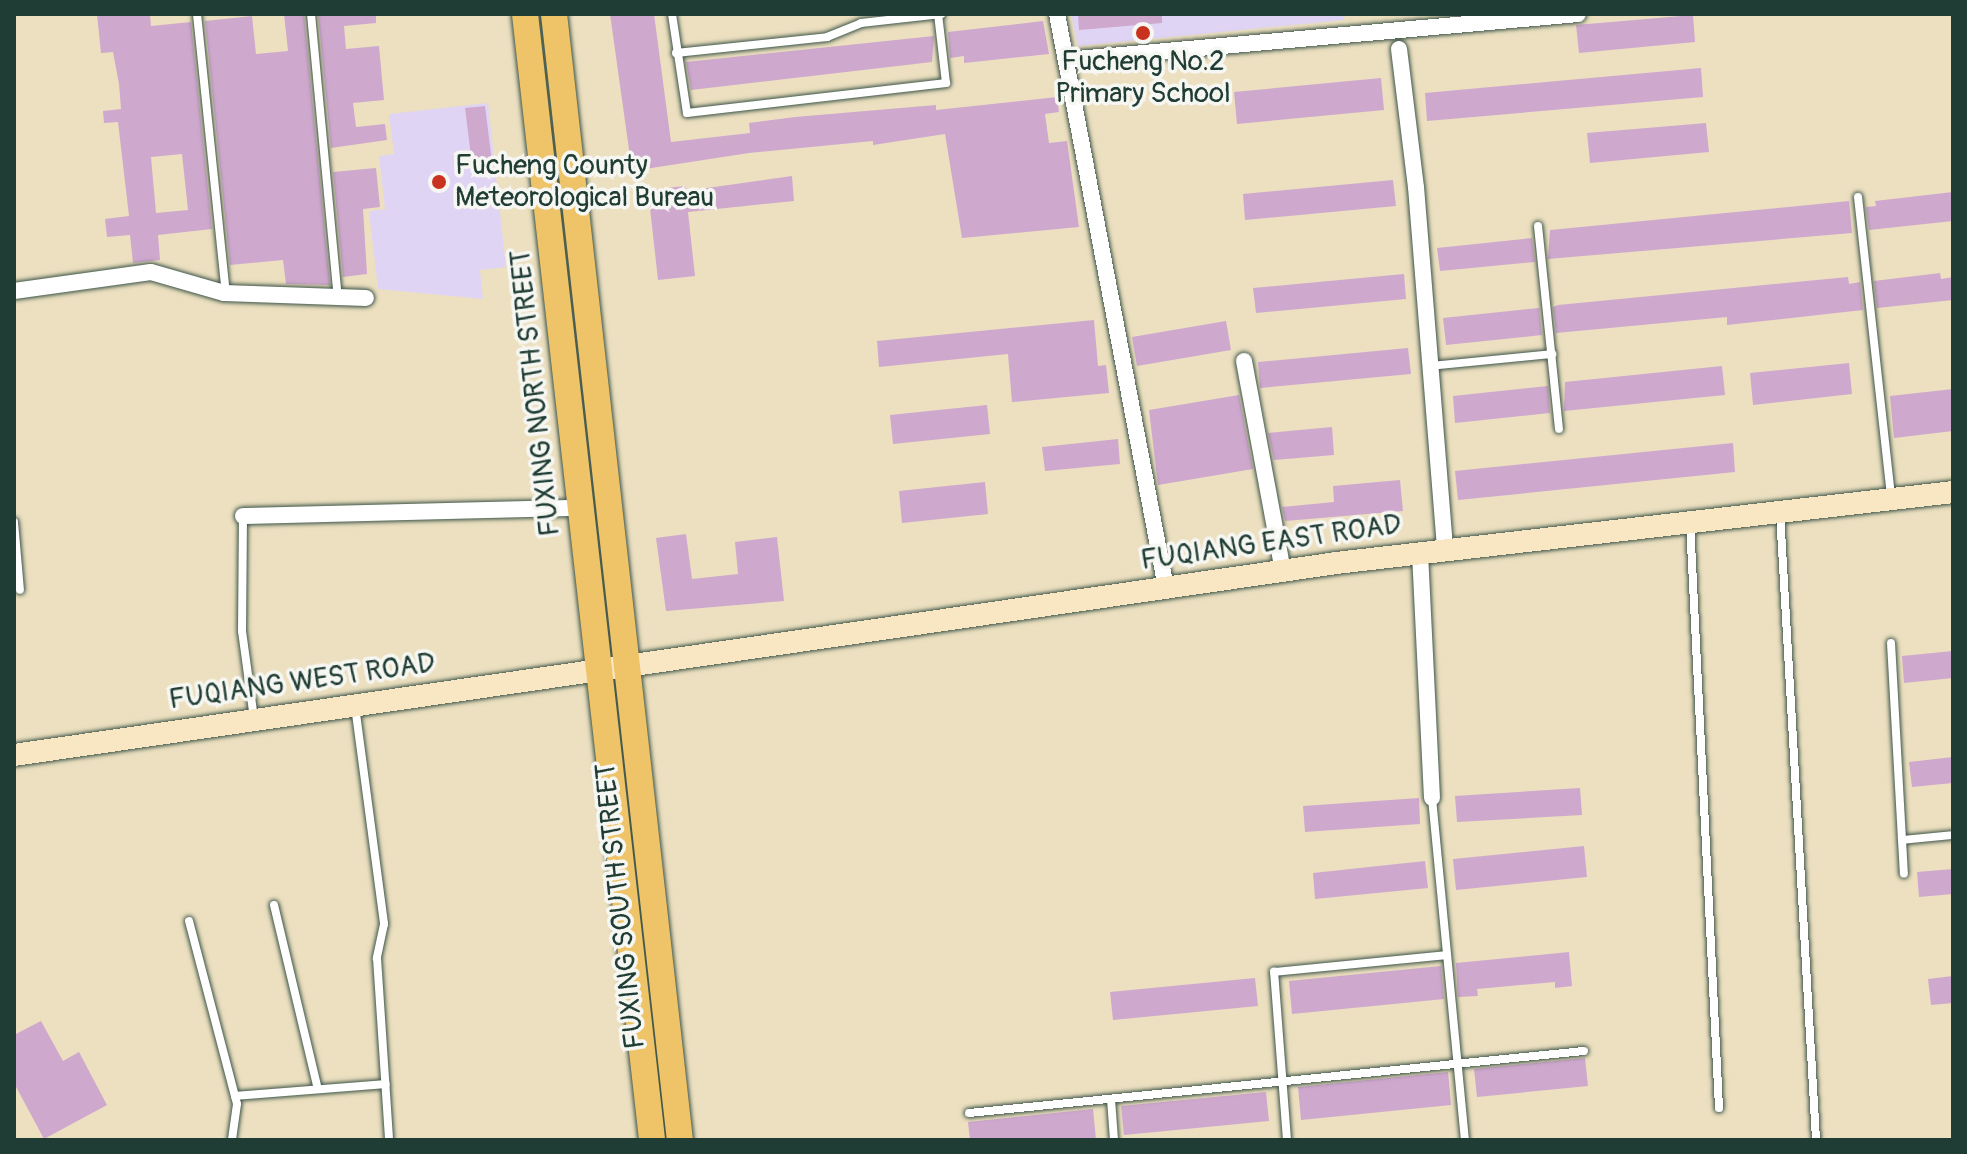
<!DOCTYPE html>
<style>
body{margin:0}
#map{position:relative;width:1967px;height:1154px;overflow:hidden;background:#ece0c0;font-family:Pangolin,sans-serif}
div>[style]{position:absolute}
[style*='--x']{left:calc(var(--x)*1px);top:calc(var(--y)*1px);width:calc(var(--w)*1px);rotate:calc(var(--a)*1deg)}
.built>*{inset:0;background:#e0d4f4}
.building>*{inset:0;background:#cfa8ce}
.roads{filter:drop-shadow(0 0 2px #3e5549) drop-shadow(0 0 2px #3e5549)}
.lane>*{height:8px;margin:-4px;padding:0 4px;transform-origin:4px;border-radius:4px;background:#fff}
.street>*{height:16px;margin:-8px;padding:0 8px;transform-origin:8px;border-radius:8px;background:#fff}
.secondary>*{height:22px;margin:-11px;padding:0 11px;transform-origin:11px;border-radius:11px;background:#f9e7c3}
.primary>*{height:26px;margin:-13px;padding:0 13px;transform-origin:13px;border-radius:13px;background:#efc469}
.dots>*{width:22px;height:22px;translate:-50% -50%;box-sizing:border-box;border:4px solid #f6f6f2;border-radius:50%}
span{translate:-50% -50%;white-space:nowrap;text-align:center;line-height:1.15;-webkit-text-stroke:7px #f6f6f2;paint-order:stroke}
.poi-label{font-size:28px;color:#1f3d34}
.left{translate:0 -50%;text-align:left}
.street-label{font-size:28px;color:#1f3d34}
.frame{position:absolute;inset:0;border:16px solid #1f3d34;pointer-events:none}
</style>
<div id="map">
<div class="built">
<i style="clip-path:polygon(1071px 14px,1344px 14px,1344px 20px,1078px 46px)"></i>
<i style="clip-path:polygon(488px 103px,506px 267px,480px 270px,483px 299px,378px 289px,369px 211px,385px 209px,379px 156px,394px 154px,389px 114px)"></i>
</div>
<div class="building">
<i style="clip-path:polygon(evenodd,97px 14px,150px 14px,151px 26px,191px 22px,212px 229px,158px 235px,160px 260px,133px 263px,130px 235px,107px 237px,105px 219px,129px 216px,118px 122px,104px 123px,103px 111px,121px 109px,119px 84px,113px 52px,101px 53px,97px 14px,182px 154px,188px 210px,156px 213px,151px 157px,182px 154px)"></i>
<i style="clip-path:polygon(284px 14px,304px 14px,330px 285px,286px 284px,283px 260px,230px 265px,205px 21px,252px 16px,256px 54px,288px 51px)"></i>
<i style="clip-path:polygon(318px 14px,376px 14px,376px 23px,344px 26px,346px 49px,379px 46px,384px 100px,353px 103px,356px 127px,385px 124px,387px 140px,331px 148px)"></i>
<i style="clip-path:polygon(610px 14px,654px 14px,671px 142px,750px 133px,749px 123px,795px 117px,936px 105px,936px 110px,1057px 97px,1059px 112px,1045px 114px,1049px 143px,1067px 141px,1079px 227px,962px 238px,945px 134px,873px 145px,873px 141px,749px 153px,632px 171px)"></i>
<i style="clip-path:polygon(1078px 14px,1162px 14px,1162px 23px,1079px 30px)"></i>
<i style="clip-path:polygon(1693px 15px,1695px 42px,1579px 53px,1576px 25px)"></i>
<i style="clip-path:polygon(1043px 21px,1049px 54px,964px 63px,964px 56px,950px 58px,948px 32px)"></i>
<i style="clip-path:polygon(934px 36px,932px 62px,691px 90px,686px 62px)"></i>
<i style="clip-path:polygon(1701px 68px,1703px 97px,1427px 121px,1425px 93px)"></i>
<i style="clip-path:polygon(1381px 78px,1384px 110px,1237px 124px,1234px 92px)"></i>
<i style="clip-path:polygon(485px 106px,492px 162px,472px 164px,465px 108px)"></i>
<i style="clip-path:polygon(1706px 123px,1709px 152px,1590px 163px,1587px 133px)"></i>
<i style="clip-path:polygon(376px 168px,380px 207px,363px 209px,367px 274px,343px 277px,333px 172px)"></i>
<i style="clip-path:polygon(792px 176px,794px 201px,688px 212px,695px 276px,658px 280px,648px 190px,685px 186px,686px 191px)"></i>
<i style="clip-path:polygon(1393px 180px,1396px 206px,1245px 220px,1243px 194px)"></i>
<i style="clip-path:polygon(1953px 192px,1953px 221px,1869px 230px,1866px 207px,1876px 206px,1875px 201px)"></i>
<i style="clip-path:polygon(1849px 201px,1852px 233px,1548px 259px,1550px 230px)"></i>
<i style="clip-path:polygon(1532px 238px,1535px 262px,1440px 271px,1437px 248px)"></i>
<i style="clip-path:polygon(1940px 273px,1941px 279px,1953px 277px,1953px 300px,1877px 308px,1874px 281px)"></i>
<i style="clip-path:polygon(1404px 274px,1406px 299px,1256px 313px,1253px 288px)"></i>
<i style="clip-path:polygon(1848px 277px,1849px 284px,1860px 282px,1863px 310px,1727px 325px,1727px 317px,1556px 333px,1553px 307px,1558px 305px)"></i>
<i style="clip-path:polygon(1539px 308px,1542px 335px,1446px 345px,1443px 318px)"></i>
<i style="clip-path:polygon(1094px 320px,1098px 366px,1106px 365px,1109px 393px,1012px 402px,1008px 354px,879px 367px,877px 341px)"></i>
<i style="clip-path:polygon(1226px 321px,1231px 350px,1137px 366px,1132px 337px)"></i>
<i style="clip-path:polygon(1408px 348px,1411px 374px,1260px 388px,1258px 362px)"></i>
<i style="clip-path:polygon(1849px 363px,1852px 394px,1753px 405px,1750px 373px)"></i>
<i style="clip-path:polygon(1722px 366px,1725px 395px,1564px 411px,1565px 382px)"></i>
<i style="clip-path:polygon(1548px 386px,1550px 413px,1455px 423px,1453px 396px)"></i>
<i style="clip-path:polygon(1953px 389px,1953px 431px,1894px 438px,1890px 396px)"></i>
<i style="clip-path:polygon(1239px 395px,1253px 469px,1158px 485px,1149px 410px)"></i>
<i style="clip-path:polygon(987px 405px,990px 434px,893px 444px,890px 415px)"></i>
<i style="clip-path:polygon(1332px 427px,1334px 455px,1274px 460px,1268px 433px)"></i>
<i style="clip-path:polygon(1118px 439px,1120px 464px,1045px 471px,1042px 447px)"></i>
<i style="clip-path:polygon(1733px 443px,1735px 472px,1458px 500px,1455px 471px)"></i>
<i style="clip-path:polygon(1400px 480px,1403px 511px,1285px 521px,1282px 507px,1334px 502px,1333px 486px)"></i>
<i style="clip-path:polygon(985px 482px,988px 514px,902px 523px,899px 491px)"></i>
<i style="clip-path:polygon(686px 534px,692px 579px,738px 574px,735px 542px,777px 537px,784px 601px,666px 611px,656px 538px)"></i>
<i style="clip-path:polygon(1953px 651px,1953px 678px,1904px 683px,1902px 656px)"></i>
<i style="clip-path:polygon(1953px 757px,1953px 783px,1912px 787px,1909px 762px)"></i>
<i style="clip-path:polygon(1580px 788px,1582px 815px,1457px 822px,1455px 796px)"></i>
<i style="clip-path:polygon(1419px 798px,1420px 824px,1305px 832px,1303px 806px)"></i>
<i style="clip-path:polygon(1584px 846px,1587px 877px,1456px 890px,1453px 859px)"></i>
<i style="clip-path:polygon(1425px 861px,1428px 888px,1315px 899px,1313px 873px)"></i>
<i style="clip-path:polygon(1953px 869px,1953px 894px,1919px 897px,1917px 872px)"></i>
<i style="clip-path:polygon(1569px 952px,1572px 986px,1555px 988px,1555px 982px,1477px 989px,1478px 996px,1458px 997px,1456px 963px)"></i>
<i style="clip-path:polygon(1441px 966px,1444px 999px,1292px 1014px,1289px 981px)"></i>
<i style="clip-path:polygon(1953px 976px,1953px 1003px,1931px 1005px,1928px 979px)"></i>
<i style="clip-path:polygon(1255px 978px,1258px 1006px,1113px 1020px,1110px 992px)"></i>
<i style="clip-path:polygon(41px 1021px,63px 1061px,79px 1052px,107px 1105px,44px 1139px,14px 1083px,14px 1035px)"></i>
<i style="clip-path:polygon(1585px 1058px,1588px 1086px,1477px 1097px,1474px 1069px)"></i>
<i style="clip-path:polygon(1448px 1072px,1451px 1105px,1301px 1120px,1298px 1087px)"></i>
<i style="clip-path:polygon(1266px 1092px,1269px 1121px,1124px 1135px,1121px 1106px)"></i>
<i style="clip-path:polygon(1093px 1109px,1096px 1140px,970px 1140px,968px 1122px)"></i>
</div>
<div class="roads">
<div class="lane">
<i style="--x:197;--y:14;--w:281;--a:84.1"></i>
<i style="--x:311;--y:14;--w:284;--a:84.6"></i>
<i style="--x:672;--y:14;--w:100;--a:81.4"></i>
<i style="--x:687;--y:113;--w:261;--a:-6.6"></i>
<i style="--x:946;--y:83;--w:69;--a:-96.6"></i>
<i style="--x:676;--y:53;--w:152;--a:-6"></i>
<i style="--x:827;--y:37;--w:37;--a:-22"></i>
<i style="--x:861;--y:23;--w:81;--a:-6.4"></i>
<i style="--x:1858;--y:197;--w:303;--a:83.7"></i>
<i style="--x:1538;--y:226;--w:204;--a:84.1"></i>
<i style="--x:1430;--y:366;--w:123;--a:-5.6"></i>
<i style="--x:1780;--y:513;--w:628;--a:86.71"></i>
<i style="--x:243;--y:516;--w:115;--a:90.5"></i>
<i style="--x:242;--y:631;--w:89;--a:82.2"></i>
<i style="--x:14;--y:522;--w:68;--a:85"></i>
<i style="--x:1690;--y:523;--w:586;--a:87.16"></i>
<i style="--x:1891;--y:643;--w:231;--a:86.8"></i>
<i style="--x:355;--y:706;--w:220;--a:82.4"></i>
<i style="--x:384;--y:924;--w:35;--a:102"></i>
<i style="--x:377;--y:958;--w:182;--a:86.2"></i>
<i style="--x:1432;--y:798;--w:344;--a:84.5"></i>
<i style="--x:1902;--y:840;--w:51;--a:-5.6"></i>
<i style="--x:274;--y:905;--w:189;--a:76.6"></i>
<i style="--x:189;--y:921;--w:189;--a:75.3"></i>
<i style="--x:237;--y:1104;--w:36;--a:98"></i>
<i style="--x:235;--y:1096;--w:151;--a:-4.5"></i>
<i style="--x:1111;--y:1099;--w:41;--a:85.8"></i>
<i style="--x:969;--y:1113;--w:618;--a:-5.76"></i>
<i style="--x:1287;--y:1140;--w:169;--a:-94.4"></i>
<i style="--x:1274;--y:972;--w:173;--a:-5.6"></i>
</div>
<div class="street">
<i style="--x:1057;--y:14;--w:584;--a:79.25"></i>
<i style="--x:1399;--y:49;--w:139;--a:83"></i>
<i style="--x:1416;--y:187;--w:364;--a:85.4"></i>
<i style="--x:1066;--y:60;--w:514;--a:-5.13"></i>
<i style="--x:14;--y:291;--w:138;--a:-7.9"></i>
<i style="--x:151;--y:272;--w:76;--a:16"></i>
<i style="--x:224;--y:293;--w:142;--a:2"></i>
<i style="--x:1244;--y:361;--w:214;--a:79.5"></i>
<i style="--x:243;--y:516;--w:338;--a:-1.4"></i>
<i style="--x:1420;--y:553;--w:245;--a:87.2"></i>
</div>
<div class="secondary">
<i style="--x:14;--y:755;--w:1336;--a:-8.26"></i>
<i style="--x:1336;--y:563;--w:621;--a:-6.56"></i>
</div>
<div class="primary">
<i style="--x:525;--y:14;--w:1133;--a:83.56"></i>
<i style="--x:554;--y:14;--w:1133;--a:83.62"></i>
</div>
</div>
<div class="dots">
<i style="left:1143px;top:33px;background:#c8321e"></i>
<i style="left:439px;top:182px;background:#c8321e"></i>
</div>
<div class="poi-label">
<span style="left:1143px;top:78px">Fucheng No.2<br>Primary School</span>
<span class="left" style="left:455px;top:182px">Fucheng County<br>Meteorological Bureau</span>
</div>
<div class="street-label">
<span style="left:536px;top:393px;rotate:-96deg">FUXING NORTH STREET</span>
<span style="left:1271px;top:543px;rotate:-8deg">FUQIANG EAST ROAD</span>
<span style="left:302px;top:682px;rotate:-8deg">FUQIANG WEST ROAD</span>
<span style="left:621px;top:906px;rotate:-96deg">FUXING SOUTH STREET</span>
</div>
<div class="frame"></div>
</div>
